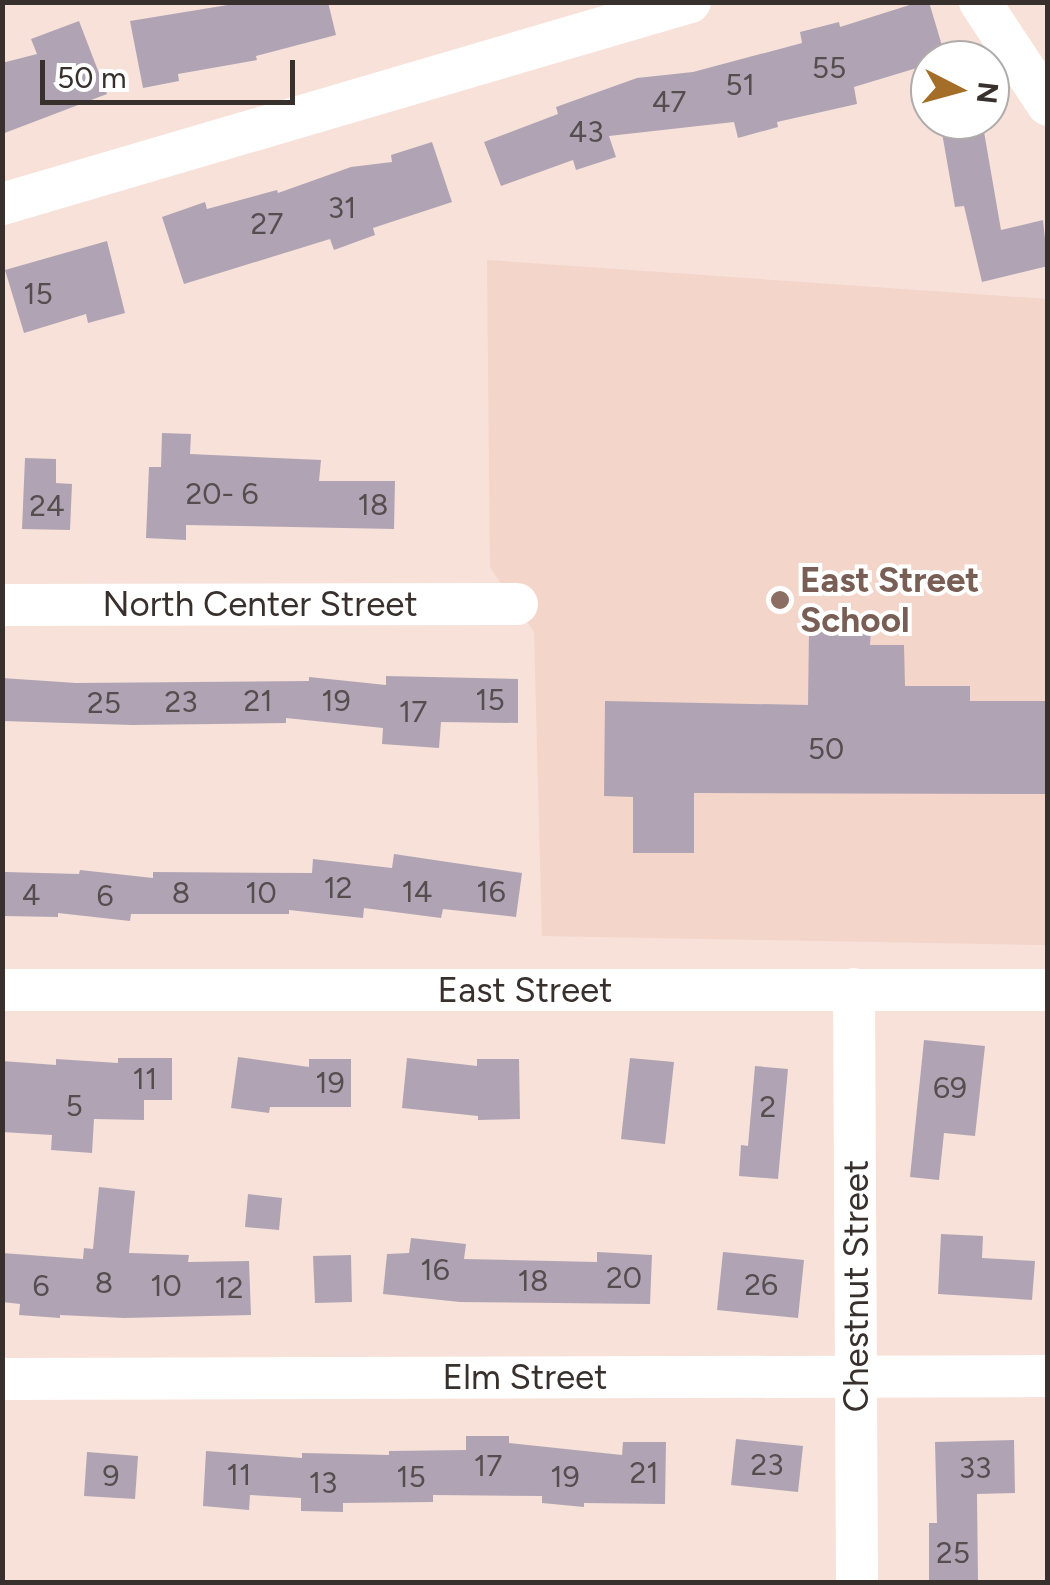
<!DOCTYPE html>
<style>
body{margin:0}
#map{position:relative;width:1050px;height:1585px;overflow:hidden;background:#f7e1d9;font-family:Figtree,sans-serif}
div>[style]{position:absolute}
[style*='--x']{left:calc(var(--x)*1px);top:calc(var(--y)*1px);width:calc(var(--w)*1px);rotate:calc(var(--a)*1deg)}
.built>*{inset:0;background:#f3d5ca}
.building>*{inset:0;background:#b0a4b4}
.minor>*{height:42px;margin:-21px;padding:0 21px;transform-origin:21px;border-radius:21px;background:#fff}
.dots>*{width:28px;height:28px;translate:-50% -50%;box-sizing:border-box;border:5px solid #fff;border-radius:50%}
span{translate:-50% -50%;white-space:nowrap;text-align:center;line-height:1.15;-webkit-text-stroke:8px #fff;paint-order:stroke}
.number-label{font-size:30px;color:#564d4f}
.number-label span{-webkit-text-stroke-width:0}
.education-label{font-size:35px;color:#785e54;font-weight:700}
.left{translate:0 -50%;text-align:left}
.street-label{font-size:35px;color:#38302d}
.frame{position:absolute;inset:0;border:5px solid #38302d;pointer-events:none}
.north{position:absolute;left:910px;top:40px;width:100px;height:100px;box-sizing:border-box;background:#fff;border:2px solid #afacab;border-radius:50%;rotate:96deg;font-size:28px;font-weight:700;line-height:40px;text-align:center;color:#38302d}
.north::after{content:'';display:block;margin:auto;width:35px;height:45px;background:#a46d28;clip-path:polygon(50% 0,100% 100%,50% 72%,0 100%)}
.scale{position:absolute;left:40px;top:60px;width:255px;height:45px;box-sizing:border-box;border:5px solid #38302d;border-top:0;padding-left:12px;font-size:30px;line-height:35px;white-space:nowrap;color:#38302d;-webkit-text-stroke:8px #fff;paint-order:stroke}
</style>
<div id="map">
<div class="built">
<i style="clip-path:polygon(487px 260px,1047px 299px,1047px 945px,542px 936px,534px 632px,490px 567px)"></i>
</div>
<div class="building">
<i style="clip-path:polygon(246px 2px,328px 2px,336px 35px,256px 56px,257px 60px,178px 74px,179px 81px,143px 88px,130px 21px)"></i>
<i style="clip-path:polygon(919px 2px,929px 2px,946px 59px,930px 60px,930px 64px,854px 87px,857px 104px,777px 122px,778px 127px,738px 138px,734px 122px,609px 136px,616px 157px,576px 170px,573px 160px,501px 186px,484px 142px,558px 114px,556px 107px,637px 78px,693px 72px,802px 43px,800px 32px,839px 22px,840px 27px)"></i>
<i style="clip-path:polygon(79px 21px,107px 94px,2px 134px,2px 63px,37px 54px,31px 39px)"></i>
<i style="clip-path:polygon(983px 126px,1001px 230px,1043px 220px,1048px 266px,982px 282px,964px 206px,955px 207px,942px 133px)"></i>
<i style="clip-path:polygon(432px 142px,452px 202px,373px 228px,375px 235px,334px 250px,330px 239px,184px 284px,162px 217px,205px 202px,207px 209px,277px 190px,278px 193px,351px 167px,392px 162px,391px 155px)"></i>
<i style="clip-path:polygon(107px 241px,125px 313px,88px 323px,86px 314px,24px 333px,5px 270px)"></i>
<i style="clip-path:polygon(162px 433px,191px 434px,190px 454px,321px 460px,319px 481px,395px 481px,394px 529px,186px 525px,186px 540px,146px 538px,149px 467px,161px 467px)"></i>
<i style="clip-path:polygon(25px 458px,56px 459px,56px 483px,72px 484px,70px 530px,22px 529px)"></i>
<i style="clip-path:polygon(809px 629px,871px 630px,870px 645px,904px 645px,905px 686px,970px 686px,970px 701px,1048px 701px,1048px 794px,694px 793px,694px 853px,633px 853px,633px 797px,604px 796px,605px 701px,808px 705px)"></i>
<i style="clip-path:polygon(386px 676px,518px 679px,518px 723px,441px 722px,439px 748px,382px 744px,383px 728px,286px 718px,286px 723px,132px 725px,2px 721px,2px 678px,76px 683px,309px 681px,309px 677px,386px 685px)"></i>
<i style="clip-path:polygon(394px 854px,522px 873px,516px 917px,443px 909px,441px 918px,364px 908px,363px 918px,289px 910px,289px 914px,131px 914px,130px 921px,58px 913px,58px 917px,3px 916px,5px 872px,79px 874px,80px 870px,153px 878px,153px 872px,312px 873px,313px 859px,392px 868px)"></i>
<i style="clip-path:polygon(924px 1040px,985px 1046px,975px 1136px,944px 1133px,939px 1180px,910px 1177px)"></i>
<i style="clip-path:polygon(238px 1057px,309px 1067px,309px 1059px,351px 1059px,351px 1107px,270px 1107px,269px 1113px,231px 1108px)"></i>
<i style="clip-path:polygon(118px 1058px,172px 1058px,172px 1100px,144px 1100px,144px 1120px,94px 1119px,92px 1153px,51px 1150px,52px 1135px,2px 1132px,2px 1061px,56px 1065px,56px 1059px,118px 1063px)"></i>
<i style="clip-path:polygon(407px 1058px,477px 1066px,477px 1059px,519px 1059px,520px 1119px,478px 1120px,478px 1116px,402px 1108px)"></i>
<i style="clip-path:polygon(630px 1058px,674px 1062px,665px 1144px,621px 1139px)"></i>
<i style="clip-path:polygon(755px 1066px,788px 1069px,778px 1179px,739px 1176px,741px 1145px,748px 1146px)"></i>
<i style="clip-path:polygon(99px 1187px,135px 1191px,129px 1253px,189px 1255px,188px 1262px,249px 1261px,251px 1315px,124px 1318px,60px 1315px,60px 1318px,19px 1315px,20px 1304px,2px 1302px,2px 1253px,83px 1259px,84px 1248px,93px 1249px)"></i>
<i style="clip-path:polygon(248px 1194px,282px 1198px,279px 1230px,245px 1227px)"></i>
<i style="clip-path:polygon(941px 1234px,983px 1236px,982px 1258px,1035px 1261px,1032px 1300px,938px 1294px)"></i>
<i style="clip-path:polygon(411px 1238px,466px 1244px,464px 1259px,597px 1262px,597px 1252px,652px 1255px,650px 1304px,460px 1302px,383px 1294px,387px 1254px,409px 1253px)"></i>
<i style="clip-path:polygon(723px 1252px,804px 1260px,798px 1318px,717px 1310px)"></i>
<i style="clip-path:polygon(351px 1255px,352px 1302px,315px 1303px,313px 1256px)"></i>
<i style="clip-path:polygon(466px 1436px,509px 1436px,509px 1443px,622px 1455px,623px 1442px,666px 1442px,665px 1504px,584px 1503px,584px 1507px,542px 1503px,542px 1496px,433px 1495px,433px 1502px,343px 1503px,343px 1512px,301px 1511px,301px 1498px,250px 1495px,249px 1510px,203px 1506px,206px 1451px,302px 1458px,302px 1453px,389px 1455px,389px 1451px,466px 1450px)"></i>
<i style="clip-path:polygon(736px 1439px,803px 1446px,798px 1492px,731px 1485px)"></i>
<i style="clip-path:polygon(1014px 1440px,1015px 1493px,977px 1494px,978px 1582px,929px 1582px,929px 1523px,937px 1523px,935px 1442px)"></i>
<i style="clip-path:polygon(87px 1452px,138px 1456px,135px 1499px,84px 1496px)"></i>
</div>
<div class="minor">
<i style="--x:980;--y:2;--w:123;--a:56.6"></i>
<i style="--x:2;--y:204;--w:717;--a:-16.36"></i>
<i style="--x:2;--y:605;--w:515;--a:-0.11"></i>
<i style="--x:854;--y:989;--w:593;--a:89.71"></i>
<i style="--x:2;--y:990;--w:1046;--a:0"></i>
<i style="--x:2;--y:1379;--w:1046;--a:-0.16"></i>
</div>
<div class="dots">
<i style="left:780px;top:600px;background:#8d6e63"></i>
</div>
<div class="number-label">
<span style="left:829px;top:68px">55</span>
<span style="left:740px;top:85px">51</span>
<span style="left:669px;top:102px">47</span>
<span style="left:586px;top:132px">43</span>
<span style="left:342px;top:208px">31</span>
<span style="left:267px;top:224px">27</span>
<span style="left:38px;top:294px">15</span>
<span style="left:222px;top:494px">20- 6</span>
<span style="left:373px;top:505px">18</span>
<span style="left:47px;top:506px">24</span>
<span style="left:490px;top:700px">15</span>
<span style="left:258px;top:701px">21</span>
<span style="left:336px;top:701px">19</span>
<span style="left:181px;top:702px">23</span>
<span style="left:104px;top:703px">25</span>
<span style="left:413px;top:712px">17</span>
<span style="left:826px;top:749px">50</span>
<span style="left:338px;top:888px">12</span>
<span style="left:417px;top:892px">14</span>
<span style="left:491px;top:892px">16</span>
<span style="left:181px;top:893px">8</span>
<span style="left:261px;top:893px">10</span>
<span style="left:31px;top:895px">4</span>
<span style="left:105px;top:896px">6</span>
<span style="left:145px;top:1079px">11</span>
<span style="left:330px;top:1083px">19</span>
<span style="left:950px;top:1088px">69</span>
<span style="left:74px;top:1106px">5</span>
<span style="left:768px;top:1107px">2</span>
<span style="left:435px;top:1270px">16</span>
<span style="left:624px;top:1278px">20</span>
<span style="left:533px;top:1281px">18</span>
<span style="left:104px;top:1283px">8</span>
<span style="left:761px;top:1285px">26</span>
<span style="left:41px;top:1286px">6</span>
<span style="left:166px;top:1286px">10</span>
<span style="left:229px;top:1288px">12</span>
<span style="left:767px;top:1465px">23</span>
<span style="left:488px;top:1466px">17</span>
<span style="left:975px;top:1468px">33</span>
<span style="left:644px;top:1473px">21</span>
<span style="left:239px;top:1475px">11</span>
<span style="left:111px;top:1476px">9</span>
<span style="left:411px;top:1477px">15</span>
<span style="left:565px;top:1477px">19</span>
<span style="left:323px;top:1483px">13</span>
<span style="left:953px;top:1553px">25</span>
</div>
<div class="education-label">
<span class="left" style="left:800px;top:600px">East Street<br>School</span>
</div>
<div class="street-label">
<span style="left:260px;top:604px">North Center Street</span>
<span style="left:525px;top:990px">East Street</span>
<span style="left:856px;top:1286px;rotate:-90deg">Chestnut Street</span>
<span style="left:525px;top:1377px">Elm Street</span>
</div>
<div class="frame"></div>
<div class="north">N</div>
<div class="scale">50 m</div>
</div>
